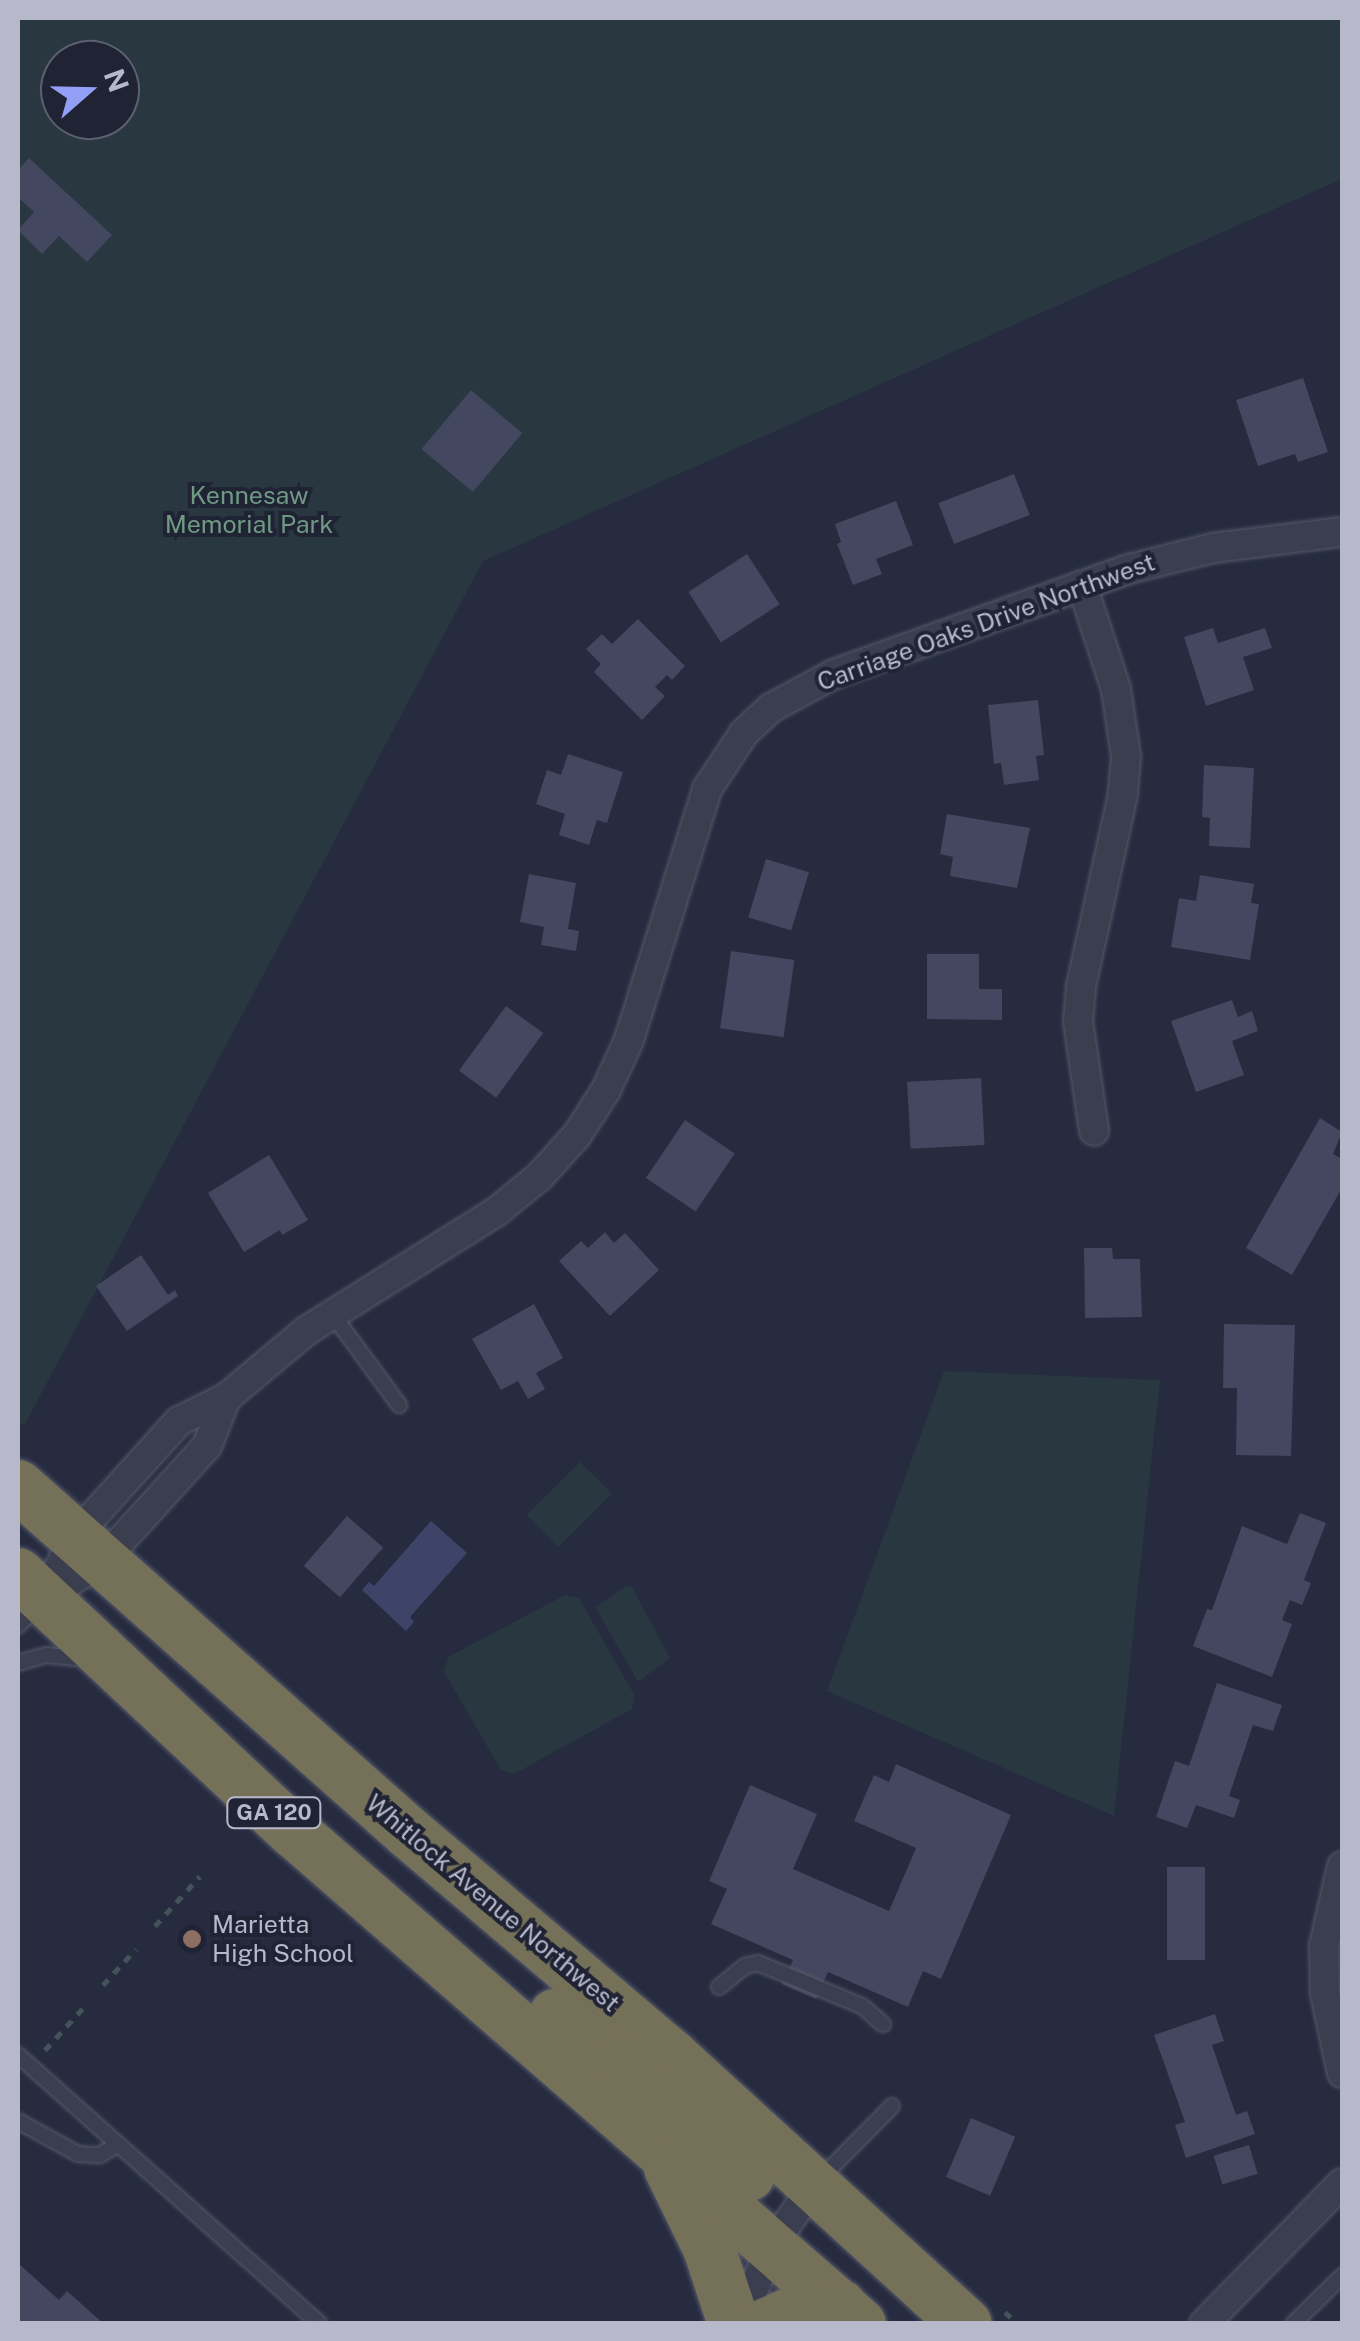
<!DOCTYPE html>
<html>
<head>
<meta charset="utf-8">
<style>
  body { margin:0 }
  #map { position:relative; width:1360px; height:2341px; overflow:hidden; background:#262b3f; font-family:"Public Sans",sans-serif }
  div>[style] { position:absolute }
  .green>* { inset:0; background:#283740; transform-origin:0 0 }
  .water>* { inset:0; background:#3d4467 }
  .building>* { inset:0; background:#43475f; transform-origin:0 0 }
  .path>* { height:5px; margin-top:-2.5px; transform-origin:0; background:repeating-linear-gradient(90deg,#43535a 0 8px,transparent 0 16px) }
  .roads { filter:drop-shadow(0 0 2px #55596a) drop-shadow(0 0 2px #55596a) }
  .lane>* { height:14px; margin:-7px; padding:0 7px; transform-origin:7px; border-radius:7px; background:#3a3e4f }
  .street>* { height:28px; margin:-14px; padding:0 14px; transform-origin:14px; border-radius:14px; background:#3a3e4f }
  .highway>* { height:52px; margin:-26px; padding:0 26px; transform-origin:26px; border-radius:26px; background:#757058 }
  .dots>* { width:28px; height:28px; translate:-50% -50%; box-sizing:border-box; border:5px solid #1f2334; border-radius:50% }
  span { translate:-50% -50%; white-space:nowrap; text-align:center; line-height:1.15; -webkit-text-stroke:8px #1f2334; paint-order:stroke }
  .shield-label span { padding:2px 8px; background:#1f2334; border:2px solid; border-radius:8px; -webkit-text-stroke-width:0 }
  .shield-label { font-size:22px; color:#b7b9ca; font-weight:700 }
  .park-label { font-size:25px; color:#6f9983 }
  .street-label { font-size:25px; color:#b7b9ca }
  .poi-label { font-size:25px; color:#b7b9ca }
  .left { translate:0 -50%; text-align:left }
  .frame { position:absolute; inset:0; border:20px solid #b7b9ca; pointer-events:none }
  .north { position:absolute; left:40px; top:40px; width:100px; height:100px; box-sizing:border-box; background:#1f2334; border:2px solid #5c5f70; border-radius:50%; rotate:70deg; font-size:28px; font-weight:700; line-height:40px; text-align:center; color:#b7b9ca }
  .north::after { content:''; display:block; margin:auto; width:35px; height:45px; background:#929ff4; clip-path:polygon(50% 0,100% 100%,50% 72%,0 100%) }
</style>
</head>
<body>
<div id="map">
  <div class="green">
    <div style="clip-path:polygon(evenodd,18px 18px,1342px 18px,1342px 179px,483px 561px,24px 1426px,18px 1420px,18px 18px,60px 60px,120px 60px,120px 120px,60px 120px,60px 60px)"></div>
    <div style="clip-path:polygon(944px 1371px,1160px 1380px,1114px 1816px,827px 1691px)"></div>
    <div style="left:580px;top:1462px;width:45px;height:75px;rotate:45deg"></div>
    <div style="clip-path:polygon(626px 1586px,632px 1587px,670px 1658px,638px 1682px,595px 1607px)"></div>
    <div style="clip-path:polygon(565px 1595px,579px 1598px,635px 1696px,632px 1709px,514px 1774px,501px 1770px,444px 1672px,448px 1657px)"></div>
  </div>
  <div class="water">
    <div style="clip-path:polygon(431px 1521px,467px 1553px,410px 1617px,414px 1622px,406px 1631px,362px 1590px,369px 1582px,374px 1586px)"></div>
  </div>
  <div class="building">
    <div style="clip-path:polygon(29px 158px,112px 235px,87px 262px,59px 236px,42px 254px,18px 230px,34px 212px,18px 197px,18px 170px)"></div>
    <div style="clip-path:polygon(1303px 378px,1328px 452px,1298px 462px,1295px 454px,1258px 466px,1236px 400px)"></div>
    <div style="left:471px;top:390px;width:67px;height:77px;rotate:40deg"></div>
    <div style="left:1014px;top:474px;width:44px;height:81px;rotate:69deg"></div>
    <div style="clip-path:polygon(896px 501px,913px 545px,876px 559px,882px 574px,853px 585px,837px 544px,841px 542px,835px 524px)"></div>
    <div style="left:747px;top:554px;width:60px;height:70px;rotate:57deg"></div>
    <div style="clip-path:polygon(638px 619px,685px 666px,672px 680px,667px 675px,655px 687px,665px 696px,642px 720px,594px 672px,601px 664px,586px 649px,602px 634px,612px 644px)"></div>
    <div style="clip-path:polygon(1213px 628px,1218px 643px,1265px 628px,1272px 648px,1243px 657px,1254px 690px,1206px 706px,1184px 637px)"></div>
    <div style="clip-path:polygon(1038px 700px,1044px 755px,1036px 756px,1039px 780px,1004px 785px,1001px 763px,994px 764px,988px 705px)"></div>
    <div style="clip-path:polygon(568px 754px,623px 772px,607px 823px,597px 820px,589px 845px,559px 835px,565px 814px,536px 804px,547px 770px,561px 775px)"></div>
    <div style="clip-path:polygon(1204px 765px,1254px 768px,1250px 848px,1209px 846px,1210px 818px,1202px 817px)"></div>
    <div style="clip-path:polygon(947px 814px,1030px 828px,1017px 888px,950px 876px,953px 857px,940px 854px)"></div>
    <div style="left:766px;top:859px;width:45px;height:61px;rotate:17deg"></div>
    <div style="clip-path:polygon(529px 874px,576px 883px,568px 929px,579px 931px,576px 951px,541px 945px,544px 927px,520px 922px)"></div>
    <div style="clip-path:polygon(1200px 875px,1254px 884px,1251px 903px,1259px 904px,1250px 960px,1171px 947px,1179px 898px,1196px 901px)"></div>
    <div style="left:731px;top:951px;width:64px;height:78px;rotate:8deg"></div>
    <div style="clip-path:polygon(927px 954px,979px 954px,979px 989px,1002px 989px,1002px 1020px,927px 1019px)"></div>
    <div style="clip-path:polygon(1232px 1000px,1238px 1017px,1252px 1011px,1258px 1031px,1232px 1041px,1244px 1075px,1196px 1092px,1171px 1021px)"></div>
    <div style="left:506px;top:1006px;width:46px;height:80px;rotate:36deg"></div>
    <div style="left:981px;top:1078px;width:67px;height:74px;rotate:87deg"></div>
    <div style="clip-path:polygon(1320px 1118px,1342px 1132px,1333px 1154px,1342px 1159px,1342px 1188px,1292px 1275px,1246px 1248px)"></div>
    <div style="left:685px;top:1120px;width:60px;height:70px;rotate:34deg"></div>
    <div style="clip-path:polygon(269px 1155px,308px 1220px,282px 1235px,280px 1230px,244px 1252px,208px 1193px)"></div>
    <div style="clip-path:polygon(605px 1232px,614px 1243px,625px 1233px,659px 1270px,610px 1316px,559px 1261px,581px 1241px,588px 1248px)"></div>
    <div style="clip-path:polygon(1084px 1248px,1112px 1248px,1113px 1259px,1140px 1259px,1142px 1317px,1085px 1318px)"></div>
    <div style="clip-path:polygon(141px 1255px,168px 1295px,175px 1290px,178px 1296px,127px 1331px,96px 1286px)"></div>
    <div style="clip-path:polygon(534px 1304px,563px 1358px,536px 1373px,545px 1389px,528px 1399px,518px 1381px,501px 1390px,472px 1339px)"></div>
    <div style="clip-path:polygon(1224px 1324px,1295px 1325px,1291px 1456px,1236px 1455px,1237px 1388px,1223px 1388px)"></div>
    <div style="clip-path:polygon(1300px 1513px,1326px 1523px,1304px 1580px,1311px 1583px,1302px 1605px,1290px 1600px,1282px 1620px,1292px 1624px,1272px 1677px,1193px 1646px,1207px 1609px,1212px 1610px,1242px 1526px,1287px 1544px)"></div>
    <div style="left:347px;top:1516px;width:48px;height:66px;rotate:41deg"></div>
    <div style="clip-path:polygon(1217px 1683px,1282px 1705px,1273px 1731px,1253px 1725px,1229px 1796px,1240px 1800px,1234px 1818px,1196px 1805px,1187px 1828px,1156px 1817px,1175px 1761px,1189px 1766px)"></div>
    <div style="clip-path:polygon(896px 1764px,1011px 1815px,941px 1979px,923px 1971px,908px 2007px,828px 1972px,816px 1999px,782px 1984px,793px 1960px,711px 1924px,727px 1889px,709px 1881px,750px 1785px,817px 1814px,793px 1869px,889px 1911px,916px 1848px,854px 1821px,874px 1775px,889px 1782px)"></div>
    <div style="left:1167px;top:1867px;width:38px;height:93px"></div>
    <div style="clip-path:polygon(1215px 2014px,1224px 2041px,1212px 2045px,1236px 2115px,1247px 2111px,1255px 2134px,1186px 2158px,1175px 2125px,1185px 2122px,1154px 2035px)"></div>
    <div style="left:971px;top:2118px;width:48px;height:64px;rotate:23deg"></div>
    <div style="left:1249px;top:2145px;width:30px;height:37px;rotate:73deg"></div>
    <div style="clip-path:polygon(18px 2263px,59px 2300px,67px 2291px,104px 2324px,18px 2324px)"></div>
  </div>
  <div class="path">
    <div style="left:155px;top:1926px;width:67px;rotate:-48deg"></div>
    <div style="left:103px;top:1985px;width:49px;rotate:-47.5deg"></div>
    <div style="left:45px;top:2050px;width:58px;rotate:-47.8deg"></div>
    <div style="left:1005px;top:2312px;width:18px;rotate:43deg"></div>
  </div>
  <div class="roads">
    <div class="lane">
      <div style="left:333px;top:1315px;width:112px;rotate:53.7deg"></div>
      <div style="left:18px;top:1626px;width:29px;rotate:-46deg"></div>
      <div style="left:18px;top:1663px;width:29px;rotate:-16deg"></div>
      <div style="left:46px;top:1655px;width:39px;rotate:6deg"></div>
      <div style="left:719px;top:1987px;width:33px;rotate:-39deg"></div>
      <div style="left:745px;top:1966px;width:13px;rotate:-13deg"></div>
      <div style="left:758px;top:1963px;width:113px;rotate:22.5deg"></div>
      <div style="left:862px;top:2006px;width:28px;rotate:41deg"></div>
      <div style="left:18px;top:2055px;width:404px;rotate:41.7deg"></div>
      <div style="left:18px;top:2121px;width:68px;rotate:28.8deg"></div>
      <div style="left:78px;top:2154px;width:22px;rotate:3deg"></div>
      <div style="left:100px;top:2155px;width:21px;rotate:-31deg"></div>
      <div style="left:819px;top:2180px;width:104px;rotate:-45.4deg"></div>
      <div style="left:1293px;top:2324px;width:69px;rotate:-44.4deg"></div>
    </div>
    <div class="street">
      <div style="left:1082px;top:585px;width:109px;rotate:71.9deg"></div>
      <div style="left:1116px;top:689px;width:69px;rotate:81.6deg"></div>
      <div style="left:1126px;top:757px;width:37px;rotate:95deg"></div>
      <div style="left:1123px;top:794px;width:198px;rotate:102.3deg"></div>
      <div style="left:1081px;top:987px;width:34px;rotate:95deg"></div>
      <div style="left:1078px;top:1021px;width:111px;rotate:81.7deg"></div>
      <div style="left:46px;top:1597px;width:67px;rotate:-32.7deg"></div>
      <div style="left:102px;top:1561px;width:53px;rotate:-47.3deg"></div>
      <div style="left:138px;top:1522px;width:103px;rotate:-47.8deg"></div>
      <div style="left:207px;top:1446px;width:52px;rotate:-68.4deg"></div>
      <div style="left:44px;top:1598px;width:69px;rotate:-63.4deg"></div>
      <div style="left:75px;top:1536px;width:155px;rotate:-47.9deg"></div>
      <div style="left:179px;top:1421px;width:52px;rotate:-26.1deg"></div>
      <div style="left:226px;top:1398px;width:104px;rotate:-39.9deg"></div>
      <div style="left:306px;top:1331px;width:224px;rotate:-32.1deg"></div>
      <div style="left:496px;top:1212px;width:57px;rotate:-39.3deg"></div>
      <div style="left:540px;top:1176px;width:55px;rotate:-47.9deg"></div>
      <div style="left:577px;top:1135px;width:54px;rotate:-57.2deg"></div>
      <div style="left:606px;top:1090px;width:55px;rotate:-65.3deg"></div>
      <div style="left:629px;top:1040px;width:263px;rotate:-72.7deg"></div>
      <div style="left:707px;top:789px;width:67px;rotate:-56.5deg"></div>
      <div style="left:744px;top:733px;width:37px;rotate:-43deg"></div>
      <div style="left:771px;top:708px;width:72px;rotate:-28.4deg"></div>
      <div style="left:834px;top:674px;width:313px;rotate:-19.6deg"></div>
      <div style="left:1129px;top:569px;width:87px;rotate:-14deg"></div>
      <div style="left:1213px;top:548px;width:130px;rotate:-7.1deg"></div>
      <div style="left:1342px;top:1866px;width:82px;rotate:102.7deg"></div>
      <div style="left:1324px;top:1946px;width:47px;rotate:88.8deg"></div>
      <div style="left:1325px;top:1993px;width:82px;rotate:78deg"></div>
      <div style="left:740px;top:2322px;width:83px;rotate:-67.4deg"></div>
      <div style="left:772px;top:2245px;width:71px;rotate:-54.7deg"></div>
      <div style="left:1204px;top:2324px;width:197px;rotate:-45.6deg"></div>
    </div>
    <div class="highway">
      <div style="left:18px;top:1486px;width:523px;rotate:41.59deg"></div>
      <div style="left:409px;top:1833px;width:343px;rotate:40.3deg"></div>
      <div style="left:671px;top:2055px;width:399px;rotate:42.4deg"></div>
      <div style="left:18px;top:1574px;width:378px;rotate:43.1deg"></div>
      <div style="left:294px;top:1832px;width:750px;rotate:41deg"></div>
      <div style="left:555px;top:2015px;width:77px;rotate:36deg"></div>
      <div style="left:617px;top:2060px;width:175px;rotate:41.1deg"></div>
      <div style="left:670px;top:2168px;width:89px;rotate:64deg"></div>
      <div style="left:709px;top:2248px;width:80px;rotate:71.8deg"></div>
      <div style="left:766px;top:2324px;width:40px;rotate:-23.4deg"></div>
      <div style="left:803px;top:2308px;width:38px;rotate:-3deg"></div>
    </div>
  </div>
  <div class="dots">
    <div style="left:192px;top:1939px;background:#8d6e63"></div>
  </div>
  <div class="shield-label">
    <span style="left:274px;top:1813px">GA 120</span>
  </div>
  <div class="park-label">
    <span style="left:249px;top:510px">Kennesaw<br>Memorial Park</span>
  </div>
  <div class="street-label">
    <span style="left:986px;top:622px;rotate:-20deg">Carriage Oaks Drive Northwest</span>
    <span style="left:493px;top:1903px;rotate:40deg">Whitlock Avenue Northwest</span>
  </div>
  <div class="poi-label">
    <span class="left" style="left:212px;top:1939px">Marietta<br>High School</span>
  </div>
  <div class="frame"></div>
  <div class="north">N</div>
</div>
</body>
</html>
